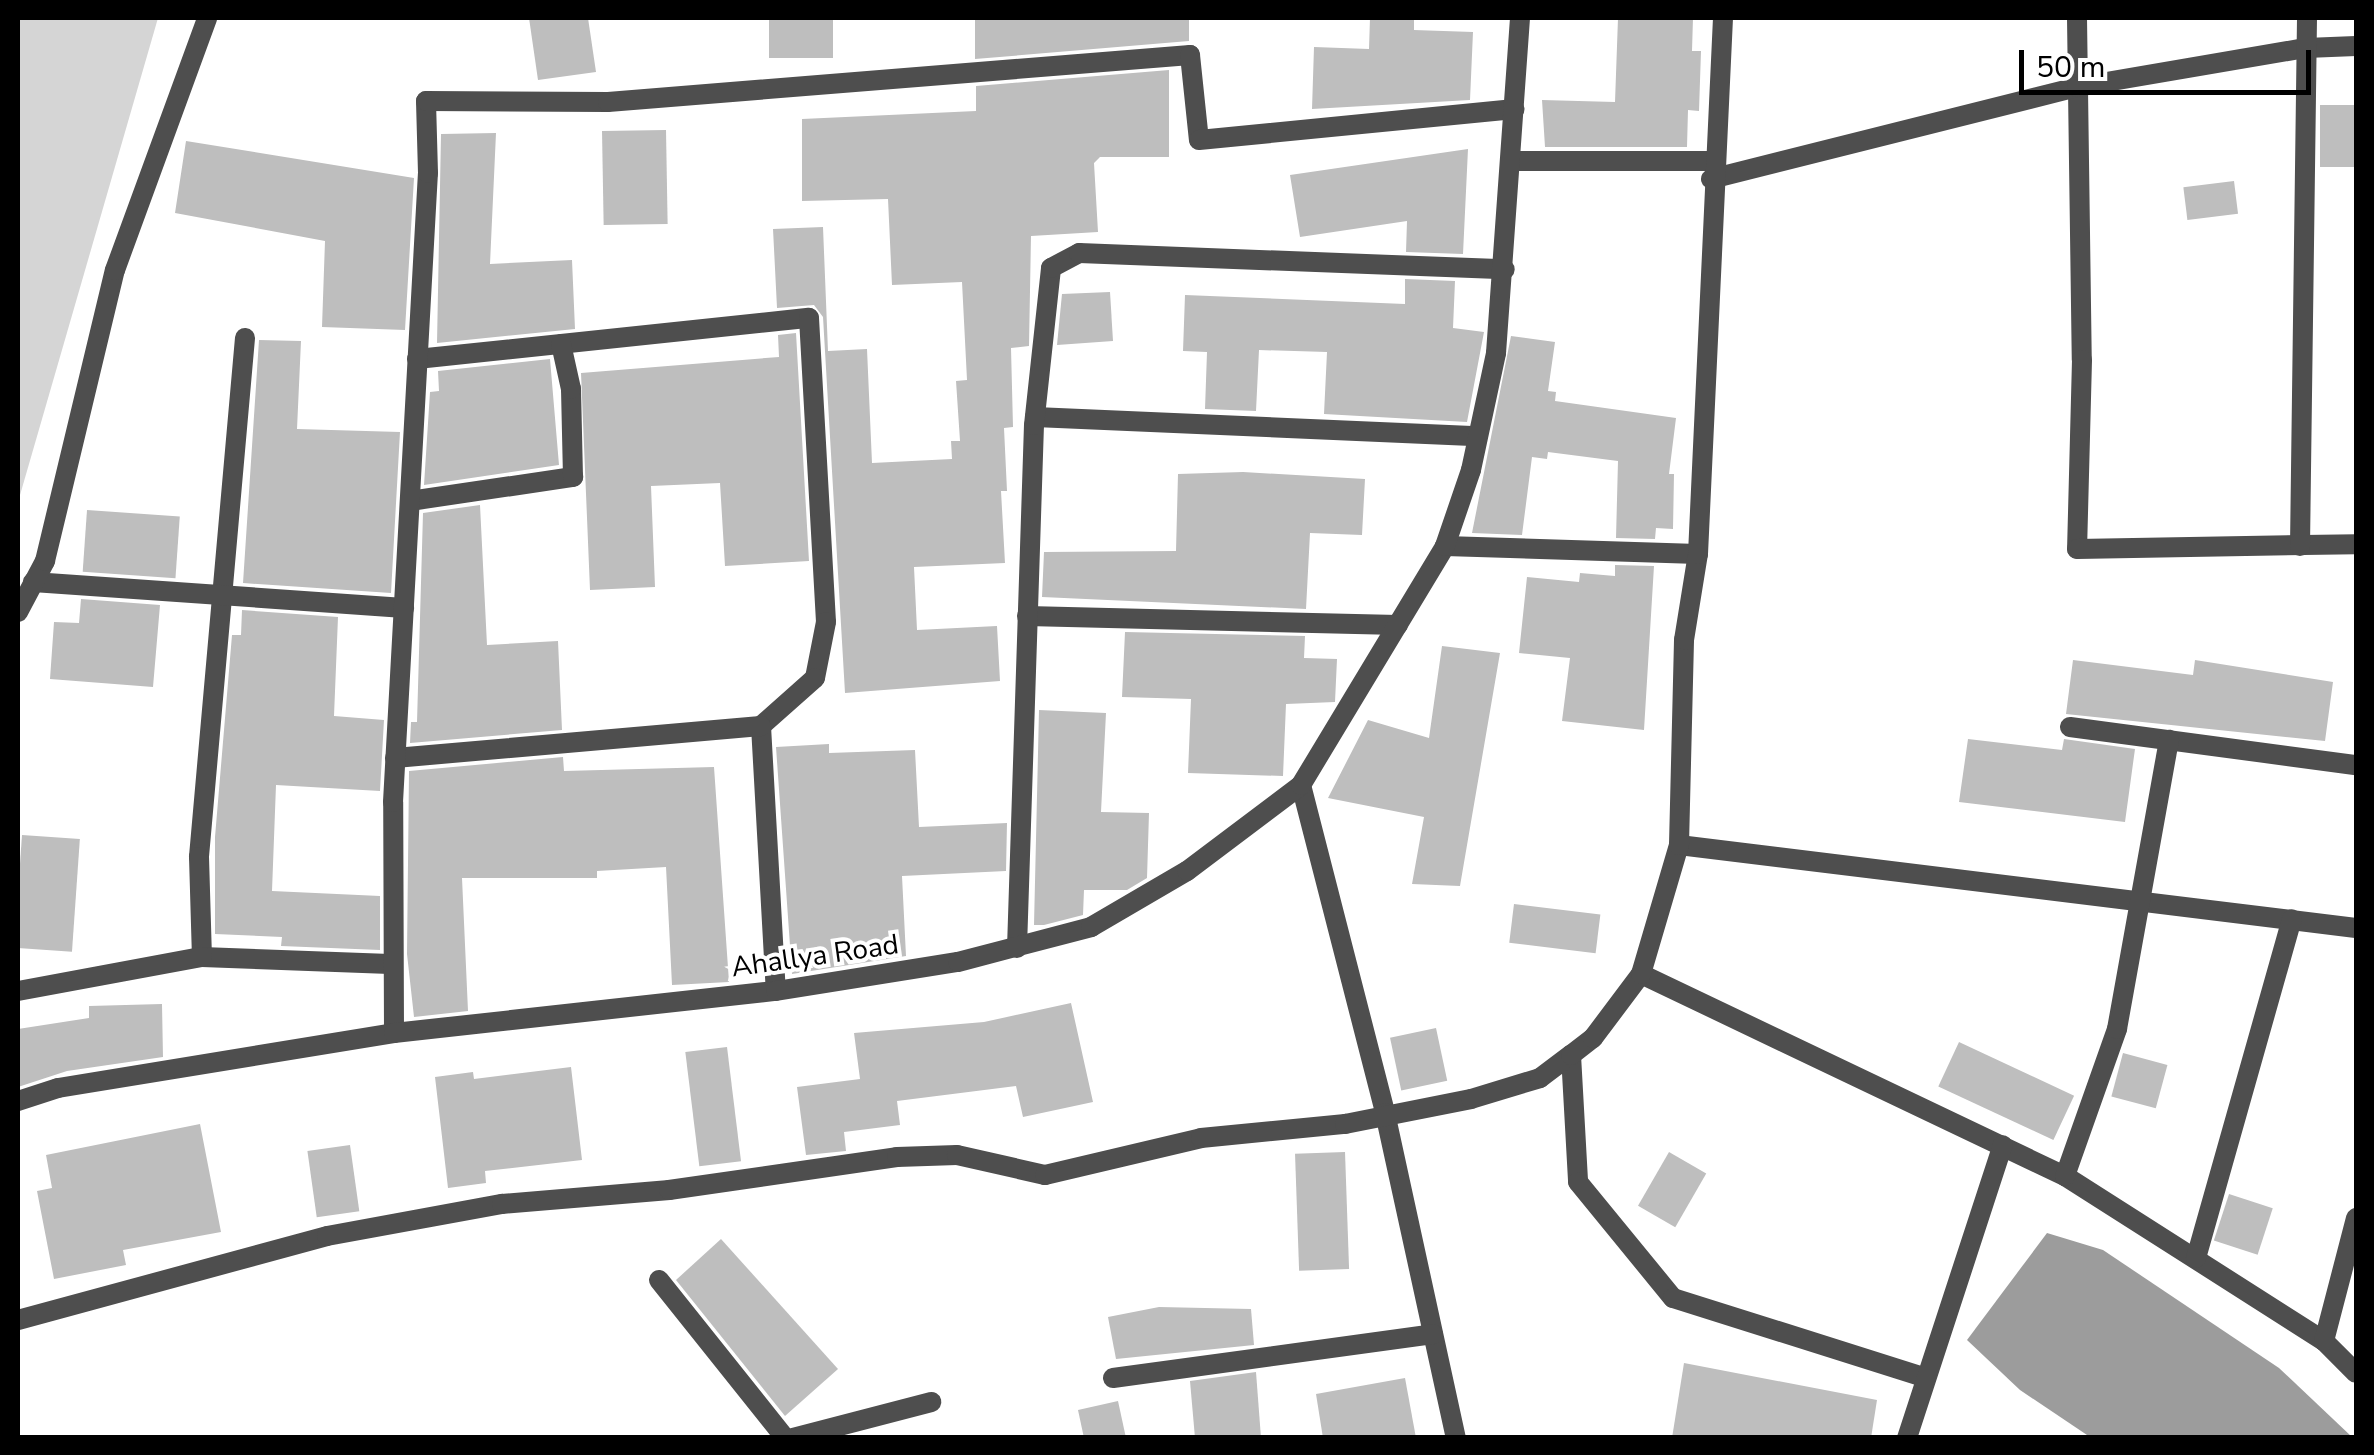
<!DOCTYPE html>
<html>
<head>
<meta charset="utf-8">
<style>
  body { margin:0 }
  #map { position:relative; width:2374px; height:1455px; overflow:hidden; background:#fff; font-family:"Nunito Sans",sans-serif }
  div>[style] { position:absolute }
  .green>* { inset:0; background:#d5d5d5 }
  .water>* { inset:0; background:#9c9c9c }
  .building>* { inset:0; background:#bebebe; transform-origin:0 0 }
  .lane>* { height:20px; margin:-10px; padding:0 10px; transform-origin:10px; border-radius:10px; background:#4e4e4e }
  .street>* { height:20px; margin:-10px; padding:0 10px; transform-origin:10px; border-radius:10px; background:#4e4e4e }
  span { translate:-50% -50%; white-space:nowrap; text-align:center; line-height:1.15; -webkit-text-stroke:8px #fff; paint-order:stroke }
  .street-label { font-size:28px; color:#000 }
  .frame { position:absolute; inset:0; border:20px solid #000; pointer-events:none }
  .scale { position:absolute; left:2019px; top:50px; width:292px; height:45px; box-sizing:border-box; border:5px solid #000; border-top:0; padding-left:12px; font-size:30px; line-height:35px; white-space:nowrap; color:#000; -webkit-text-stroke:8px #fff; paint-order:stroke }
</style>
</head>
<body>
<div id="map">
  <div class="green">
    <div style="clip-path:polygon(18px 18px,158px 18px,18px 502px)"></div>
  </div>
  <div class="water">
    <div style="clip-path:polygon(2047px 1233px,2103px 1250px,2279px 1368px,2352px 1437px,2090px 1437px,2020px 1390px,1967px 1340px)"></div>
  </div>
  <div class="building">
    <div style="clip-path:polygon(529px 18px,588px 18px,596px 72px,538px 80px)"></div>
    <div style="left:769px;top:18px;width:64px;height:40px"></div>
    <div style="clip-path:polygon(975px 18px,1189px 18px,1189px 41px,975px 59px)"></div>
    <div style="clip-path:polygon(1370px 18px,1414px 18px,1414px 30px,1473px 32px,1470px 100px,1312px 109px,1314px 47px,1369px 49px)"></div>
    <div style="clip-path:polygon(1618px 18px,1693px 18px,1692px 51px,1701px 51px,1699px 111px,1688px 110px,1687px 147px,1545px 147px,1542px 100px,1615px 102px)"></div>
    <div style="clip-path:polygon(1169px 70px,1169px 157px,1100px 157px,1094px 163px,1098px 232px,1031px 236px,1029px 346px,1011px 348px,1013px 427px,1004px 428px,1007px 491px,1001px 491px,1005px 563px,914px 567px,917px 630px,997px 626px,1000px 681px,845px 693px,823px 317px,814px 305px,777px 308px,773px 229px,823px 227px,828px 351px,867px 349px,872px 463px,952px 459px,951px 441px,960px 441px,956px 381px,967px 380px,962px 282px,892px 285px,888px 199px,802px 201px,802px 119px,976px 111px,976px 86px)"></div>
    <div style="left:2356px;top:105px;width:62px;height:36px;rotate:90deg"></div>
    <div style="left:666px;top:130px;width:94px;height:64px;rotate:89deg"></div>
    <div style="clip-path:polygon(496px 133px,490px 264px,572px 260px,575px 329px,437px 343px,441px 134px)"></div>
    <div style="clip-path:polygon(186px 141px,414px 178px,405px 330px,322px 327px,325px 241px,175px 213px)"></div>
    <div style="clip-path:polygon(1468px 149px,1463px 254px,1406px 252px,1407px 221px,1300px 237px,1290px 175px)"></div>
    <div style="left:2234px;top:181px;width:33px;height:51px;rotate:83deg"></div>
    <div style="clip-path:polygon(1405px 279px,1455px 281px,1453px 328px,1484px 332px,1467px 422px,1324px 414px,1327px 352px,1259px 350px,1256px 411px,1205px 409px,1207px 352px,1183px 351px,1185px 295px,1405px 304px)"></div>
    <div style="clip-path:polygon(1110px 292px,1113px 341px,1057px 345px,1062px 294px)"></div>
    <div style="clip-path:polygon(796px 333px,809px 561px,725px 566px,720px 483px,651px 486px,655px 587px,590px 590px,581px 373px,779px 357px,778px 335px)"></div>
    <div style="clip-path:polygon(1511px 336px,1555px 342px,1548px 391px,1556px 392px,1555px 401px,1676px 418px,1669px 474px,1674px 474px,1673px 529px,1656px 528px,1655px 539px,1616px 538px,1618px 461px,1548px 452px,1547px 459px,1532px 457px,1522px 535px,1472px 533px)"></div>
    <div style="clip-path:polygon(259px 340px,301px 341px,297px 429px,400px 432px,391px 593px,243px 583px)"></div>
    <div style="clip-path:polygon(550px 359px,559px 465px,424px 485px,430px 392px,439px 391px,438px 371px)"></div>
    <div style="clip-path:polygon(1243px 472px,1365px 479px,1362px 535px,1310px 533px,1306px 609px,1042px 597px,1044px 552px,1176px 551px,1178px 474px)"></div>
    <div style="clip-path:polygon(480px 505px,487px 645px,558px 641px,562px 730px,410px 743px,411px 722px,417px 722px,423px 513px)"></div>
    <div style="left:87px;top:510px;width:93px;height:62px;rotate:4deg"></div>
    <div style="clip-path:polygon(1615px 565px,1654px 566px,1644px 730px,1562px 721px,1570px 658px,1519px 653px,1527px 577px,1579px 582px,1580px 573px,1615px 576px)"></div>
    <div style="clip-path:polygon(81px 599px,160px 605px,153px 687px,50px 679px,54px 622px,79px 623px)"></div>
    <div style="clip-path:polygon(242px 610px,338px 617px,334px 716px,384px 720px,380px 791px,276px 785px,272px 891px,380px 896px,380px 950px,281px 946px,282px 937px,215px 934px,215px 837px,232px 635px,241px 635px)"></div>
    <div style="clip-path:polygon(1125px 632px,1305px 636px,1304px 658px,1337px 659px,1335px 702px,1286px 704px,1283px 776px,1188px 773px,1191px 699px,1122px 697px)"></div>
    <div style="clip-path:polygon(1442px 646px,1500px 653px,1460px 886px,1412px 884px,1424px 817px,1328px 798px,1368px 720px,1429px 738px)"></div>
    <div style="clip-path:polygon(2073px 660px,2193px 675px,2195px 660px,2333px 682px,2325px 741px,2066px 714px)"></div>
    <div style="clip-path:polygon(1039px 710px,1106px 713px,1101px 812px,1149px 813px,1147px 878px,1127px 890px,1084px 890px,1083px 915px,1044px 925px,1034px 925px)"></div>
    <div style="clip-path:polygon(1968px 739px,2062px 750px,2064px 739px,2135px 749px,2125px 822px,1959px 802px)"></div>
    <div style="clip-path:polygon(829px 744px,829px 753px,915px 750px,919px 827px,1007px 823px,1006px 871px,902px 876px,906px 956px,792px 974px,776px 747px)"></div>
    <div style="clip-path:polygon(563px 757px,564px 771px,714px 767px,729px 982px,672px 985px,666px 867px,597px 871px,597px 878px,462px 878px,468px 1011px,414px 1017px,407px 954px,409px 771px)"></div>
    <div style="left:22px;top:835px;width:58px;height:113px;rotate:4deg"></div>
    <div style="left:1514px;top:904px;width:87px;height:39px;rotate:7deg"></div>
    <div style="clip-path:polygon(1071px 1003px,1093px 1102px,1023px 1117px,1016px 1086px,897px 1101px,900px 1125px,844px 1132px,846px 1151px,806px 1155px,797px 1087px,860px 1079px,854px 1033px,984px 1022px)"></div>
    <div style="clip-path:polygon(162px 1004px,163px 1057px,67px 1071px,18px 1087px,18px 1029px,89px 1018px,89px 1006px)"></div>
    <div style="left:1436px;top:1028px;width:54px;height:47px;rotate:78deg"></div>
    <div style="left:1959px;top:1042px;width:127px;height:49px;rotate:25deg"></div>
    <div style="left:727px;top:1047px;width:115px;height:42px;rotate:83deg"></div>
    <div style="left:2123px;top:1053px;width:46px;height:45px;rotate:15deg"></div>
    <div style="clip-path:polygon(571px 1067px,582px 1160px,485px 1171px,486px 1183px,448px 1188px,435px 1077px,473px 1072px,474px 1079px)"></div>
    <div style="clip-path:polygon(200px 1124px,221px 1232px,123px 1250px,126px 1265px,54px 1279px,37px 1191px,52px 1188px,46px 1155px)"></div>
    <div style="left:350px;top:1145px;width:67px;height:43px;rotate:82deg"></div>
    <div style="left:1345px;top:1152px;width:117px;height:50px;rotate:88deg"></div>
    <div style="left:1669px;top:1152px;width:43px;height:62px;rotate:30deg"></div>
    <div style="left:2229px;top:1194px;width:46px;height:49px;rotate:18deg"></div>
    <div style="clip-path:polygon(721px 1239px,838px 1369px,785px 1416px,676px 1280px)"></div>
    <div style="clip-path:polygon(1159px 1307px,1251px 1309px,1254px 1345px,1116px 1359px,1108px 1317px)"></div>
    <div style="clip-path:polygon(1684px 1363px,1877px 1400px,1871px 1438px,1672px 1438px)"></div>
    <div style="clip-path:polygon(1256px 1372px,1261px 1438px,1195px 1438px,1190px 1381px)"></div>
    <div style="clip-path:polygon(1405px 1378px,1416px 1438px,1323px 1438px,1316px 1394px)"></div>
    <div style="clip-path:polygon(1118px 1401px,1126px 1438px,1084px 1438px,1078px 1410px)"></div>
  </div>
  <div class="lane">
    <div style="left:659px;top:1280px;width:202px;rotate:51.4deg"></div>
    <div style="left:793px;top:1438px;width:143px;rotate:-14.6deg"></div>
  </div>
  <div class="street">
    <div style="left:2077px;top:18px;width:342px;rotate:89.2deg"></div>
    <div style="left:2082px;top:360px;width:189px;rotate:91.5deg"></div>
    <div style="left:2077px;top:549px;width:279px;rotate:-1deg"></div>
    <div style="left:1511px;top:161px;width:202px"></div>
    <div style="left:1711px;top:179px;width:377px;rotate:-14.1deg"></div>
    <div style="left:2077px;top:87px;width:232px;rotate:-9.7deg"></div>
    <div style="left:2306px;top:48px;width:50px;rotate:-2.3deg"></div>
    <div style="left:245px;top:338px;width:521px;rotate:95.07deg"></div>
    <div style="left:199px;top:857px;width:100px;rotate:88.3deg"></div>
    <div style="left:202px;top:957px;width:188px;rotate:2.1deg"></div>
    <div style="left:417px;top:359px;width:394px;rotate:-6deg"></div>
    <div style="left:809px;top:318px;width:304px;rotate:86.8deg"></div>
    <div style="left:826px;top:622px;width:57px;rotate:101.1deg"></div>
    <div style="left:815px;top:678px;width:72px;rotate:138.4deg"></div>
    <div style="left:761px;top:726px;width:265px;rotate:86.8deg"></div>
    <div style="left:1035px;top:417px;width:443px;rotate:2.5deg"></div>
    <div style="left:410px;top:501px;width:165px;rotate:-8.4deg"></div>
    <div style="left:573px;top:477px;width:88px;rotate:-91.3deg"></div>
    <div style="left:571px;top:389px;width:46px;rotate:-102.5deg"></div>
    <div style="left:1445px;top:546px;width:253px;rotate:1.8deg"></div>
    <div style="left:2300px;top:546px;width:528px;rotate:-89.24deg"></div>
    <div style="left:33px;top:582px;width:372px;rotate:4deg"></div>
    <div style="left:18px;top:612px;width:58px;rotate:-62.1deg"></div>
    <div style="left:45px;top:561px;width:299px;rotate:-76.5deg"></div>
    <div style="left:115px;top:270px;width:268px;rotate:-69.9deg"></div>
    <div style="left:1027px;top:616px;width:371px;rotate:1.4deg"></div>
    <div style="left:2070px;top:727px;width:289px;rotate:7.6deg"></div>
    <div style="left:395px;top:758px;width:367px;rotate:-5deg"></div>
    <div style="left:1301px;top:785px;width:339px;rotate:75.6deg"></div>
    <div style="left:1385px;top:1113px;width:333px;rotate:77.7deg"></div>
    <div style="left:1679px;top:845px;width:682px;rotate:6.99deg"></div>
    <div style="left:1017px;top:948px;width:523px;rotate:-88.14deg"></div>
    <div style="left:1034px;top:425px;width:158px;rotate:-83.8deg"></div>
    <div style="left:1051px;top:268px;width:32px;rotate:-28deg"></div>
    <div style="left:1079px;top:253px;width:426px;rotate:2.2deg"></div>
    <div style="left:1641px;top:974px;width:470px;rotate:25.5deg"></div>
    <div style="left:2065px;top:1176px;width:307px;rotate:32.5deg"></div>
    <div style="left:2324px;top:1341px;width:45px;rotate:45deg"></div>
    <div style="left:18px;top:991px;width:187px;rotate:-10.5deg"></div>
    <div style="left:394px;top:1033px;width:231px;rotate:-90.2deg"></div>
    <div style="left:393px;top:802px;width:630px;rotate:-86.82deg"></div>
    <div style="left:428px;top:173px;width:72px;rotate:-91.6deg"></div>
    <div style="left:426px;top:101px;width:182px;rotate:0.3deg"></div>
    <div style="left:608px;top:102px;width:584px;rotate:-4.62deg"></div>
    <div style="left:1190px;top:55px;width:85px;rotate:84deg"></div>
    <div style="left:1199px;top:140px;width:317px;rotate:-5.6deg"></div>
    <div style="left:1571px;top:1055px;width:127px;rotate:86.8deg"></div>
    <div style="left:1578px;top:1182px;width:150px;rotate:50.7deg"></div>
    <div style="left:1673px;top:1298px;width:265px;rotate:17.5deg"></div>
    <div style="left:18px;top:1101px;width:42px;rotate:-18deg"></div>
    <div style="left:58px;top:1088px;width:340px;rotate:-9.3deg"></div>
    <div style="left:394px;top:1033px;width:384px;rotate:-6.3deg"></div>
    <div style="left:776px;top:991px;width:184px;rotate:-9.1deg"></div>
    <div style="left:958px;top:962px;width:138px;rotate:-14.7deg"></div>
    <div style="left:1091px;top:927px;width:111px;rotate:-30.3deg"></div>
    <div style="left:1187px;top:871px;width:143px;rotate:-37deg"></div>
    <div style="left:1301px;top:785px;width:279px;rotate:-58.9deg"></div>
    <div style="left:1445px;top:546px;width:80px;rotate:-71.1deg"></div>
    <div style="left:1471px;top:470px;width:120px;rotate:-77.9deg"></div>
    <div style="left:1496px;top:353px;width:336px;rotate:-85.9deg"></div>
    <div style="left:2065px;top:1176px;width:156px;rotate:-70.5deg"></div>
    <div style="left:2117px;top:1029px;width:294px;rotate:-79.8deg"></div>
    <div style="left:2196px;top:1258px;width:352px;rotate:-74.2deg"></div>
    <div style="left:18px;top:1320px;width:320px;rotate:-15.2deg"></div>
    <div style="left:327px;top:1236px;width:178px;rotate:-10.4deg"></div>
    <div style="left:502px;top:1204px;width:168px;rotate:-4.8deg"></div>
    <div style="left:669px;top:1190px;width:230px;rotate:-8.2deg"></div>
    <div style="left:897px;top:1157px;width:60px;rotate:-1.9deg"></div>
    <div style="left:957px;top:1155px;width:90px;rotate:12.8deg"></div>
    <div style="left:1045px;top:1175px;width:160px;rotate:-13.3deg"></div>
    <div style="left:1201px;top:1138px;width:145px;rotate:-5.6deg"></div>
    <div style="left:1345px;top:1124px;width:128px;rotate:-11.2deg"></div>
    <div style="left:1471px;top:1099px;width:72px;rotate:-16.9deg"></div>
    <div style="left:1540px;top:1078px;width:39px;rotate:-37deg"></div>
    <div style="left:1571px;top:1055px;width:28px;rotate:-38deg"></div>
    <div style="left:1593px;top:1038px;width:80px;rotate:-53.1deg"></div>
    <div style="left:1641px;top:974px;width:134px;rotate:-73.6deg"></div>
    <div style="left:1679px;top:845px;width:205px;rotate:-88.6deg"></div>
    <div style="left:1684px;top:640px;width:87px;rotate:-80.8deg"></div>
    <div style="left:1698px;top:554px;width:537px;rotate:-87.33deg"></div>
    <div style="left:2324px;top:1341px;width:127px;rotate:-75.4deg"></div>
    <div style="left:1113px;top:1378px;width:323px;rotate:-7.8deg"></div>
    <div style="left:1907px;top:1438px;width:308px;rotate:-71.9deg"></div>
  </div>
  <div class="street-label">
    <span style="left:815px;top:956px;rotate:-8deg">Ahallya Road</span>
  </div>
  <div class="frame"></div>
  <div class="scale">50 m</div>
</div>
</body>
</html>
